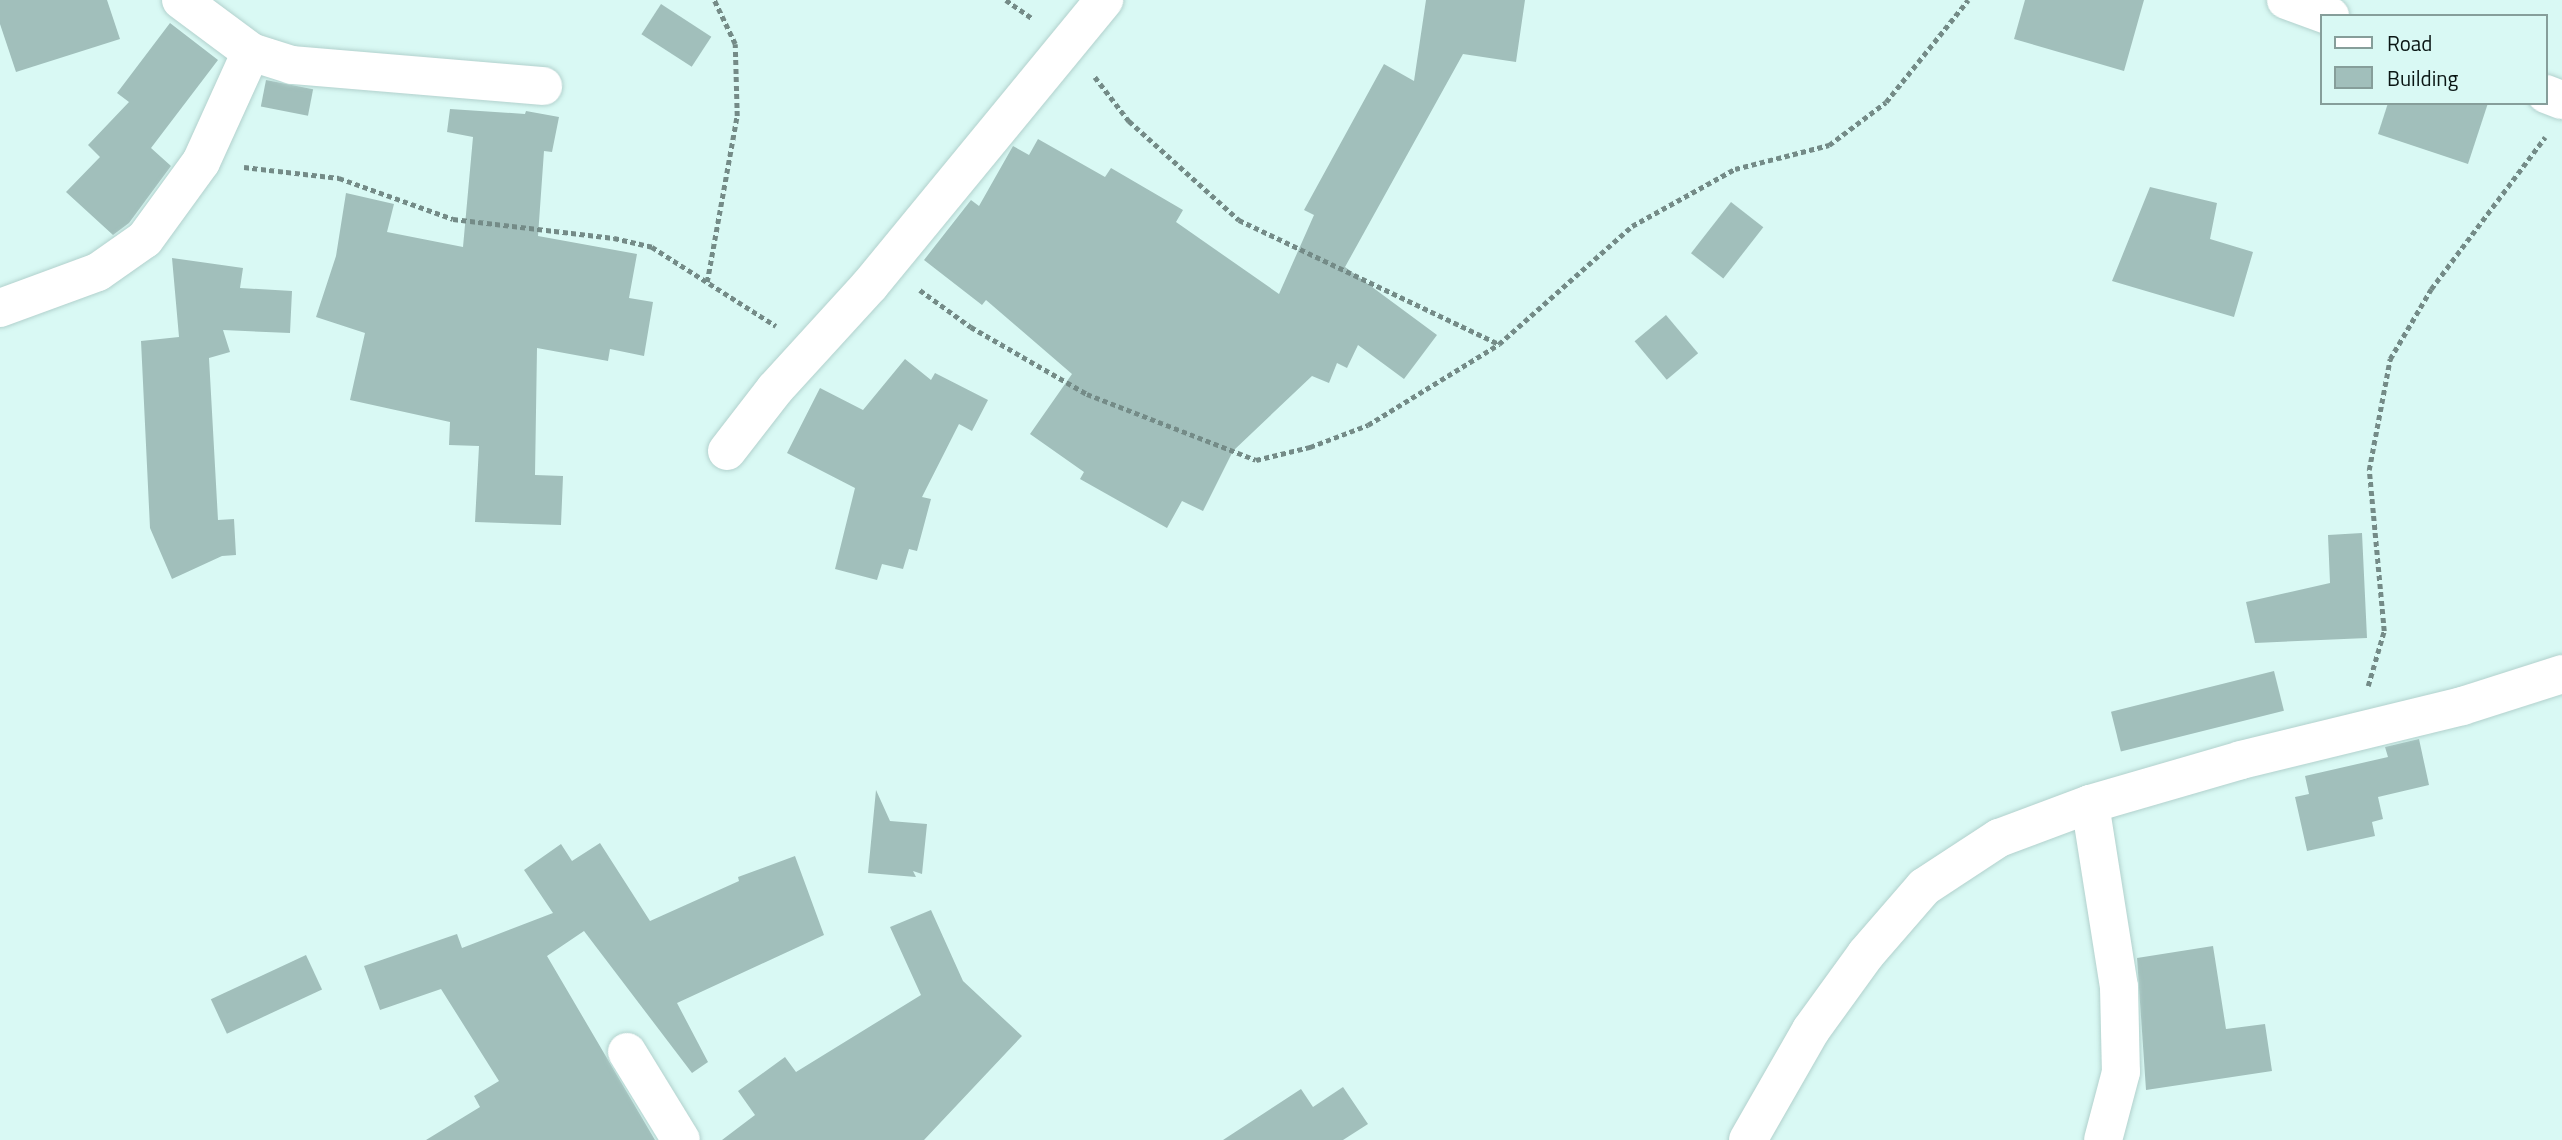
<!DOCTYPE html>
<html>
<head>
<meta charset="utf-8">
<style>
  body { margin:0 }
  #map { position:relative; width:2562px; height:1140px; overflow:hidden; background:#d9f9f4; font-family:"Titillium Web",sans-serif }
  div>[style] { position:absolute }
  .building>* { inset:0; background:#a1bfbb; transform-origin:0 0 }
  .path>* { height:4.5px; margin-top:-2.25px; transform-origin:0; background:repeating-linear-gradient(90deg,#748b87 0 5px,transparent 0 8.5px) }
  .roads { filter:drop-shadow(0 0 2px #b2d1cd) drop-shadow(0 0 2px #b2d1cd) }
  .minor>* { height:38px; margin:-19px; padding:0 19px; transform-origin:19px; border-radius:19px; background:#fff }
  span { translate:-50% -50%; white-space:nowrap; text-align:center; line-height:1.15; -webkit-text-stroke:5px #d9f9f4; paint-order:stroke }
  .legend { position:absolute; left:2320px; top:14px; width:228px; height:91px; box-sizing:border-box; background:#d9f9f4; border:2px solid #869e9a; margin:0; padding:9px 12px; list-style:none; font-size:21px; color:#0a1614 }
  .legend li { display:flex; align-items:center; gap:14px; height:35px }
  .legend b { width:35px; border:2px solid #869e9a }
</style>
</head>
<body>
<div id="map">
  <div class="building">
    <div style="clip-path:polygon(0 0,107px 0,120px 39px,16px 72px,0 24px)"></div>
    <div style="clip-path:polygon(1426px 0,1525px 0,1516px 62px,1463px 54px,1345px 267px,1437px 335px,1404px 379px,1358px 345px,1347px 368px,1337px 363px,1329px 383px,1312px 376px,1233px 451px,1203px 511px,1182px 501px,1167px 528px,1080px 479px,1084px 472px,1030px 434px,1072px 374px,986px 300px,982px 305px,924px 260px,971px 200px,979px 206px,1013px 146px,1029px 155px,1038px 139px,1105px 177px,1111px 168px,1183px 210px,1176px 222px,1279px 294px,1314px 215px,1304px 210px,1384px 64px,1414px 81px)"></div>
    <div style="clip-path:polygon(2025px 0,2144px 0,2124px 71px,2014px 39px)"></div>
    <div style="left:661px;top:4px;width:60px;height:36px;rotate:33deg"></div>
    <div style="clip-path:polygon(170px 23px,218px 60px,151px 148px,171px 166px,129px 223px,113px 235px,66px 192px,100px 157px,88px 145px,129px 102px,117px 93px)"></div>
    <div style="left:266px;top:80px;width:48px;height:27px;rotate:11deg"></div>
    <div style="clip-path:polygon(2388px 103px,2488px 103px,2468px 164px,2378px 134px)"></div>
    <div style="clip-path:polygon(450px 109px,525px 114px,526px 111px,559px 117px,552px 152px,544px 151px,538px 236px,637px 254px,629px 298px,653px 302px,644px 356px,610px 349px,608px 361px,537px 348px,535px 475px,563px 476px,561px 525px,475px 522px,479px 446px,449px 445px,450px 422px,350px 400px,365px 333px,316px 317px,336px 256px,346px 193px,394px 204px,387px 232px,463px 247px,473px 137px,447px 132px)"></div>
    <div style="clip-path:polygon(2150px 187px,2217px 203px,2210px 239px,2253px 252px,2234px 317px,2112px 281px)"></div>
    <div style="left:1731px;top:202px;width:41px;height:65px;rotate:38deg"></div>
    <div style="clip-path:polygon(172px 258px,243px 268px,240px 288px,292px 291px,290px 333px,223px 330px,230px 352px,209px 358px,218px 520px,234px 519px,236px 555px,222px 556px,172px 579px,150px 528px,141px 341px,179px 337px)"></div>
    <div style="left:1666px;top:315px;width:50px;height:41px;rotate:50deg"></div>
    <div style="clip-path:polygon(905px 359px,931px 380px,935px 373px,988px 400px,972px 431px,959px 424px,922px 497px,931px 499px,917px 551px,909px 549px,903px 569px,882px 564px,877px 580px,835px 569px,855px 488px,787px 453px,820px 388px,863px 410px)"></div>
    <div style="clip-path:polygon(2362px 533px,2367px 638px,2255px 643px,2246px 602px,2330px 583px,2328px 535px)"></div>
    <div style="left:2274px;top:671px;width:41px;height:168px;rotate:76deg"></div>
    <div style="clip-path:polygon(2419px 739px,2429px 785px,2378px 797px,2383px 819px,2372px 822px,2375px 836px,2307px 851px,2295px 797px,2309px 794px,2305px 776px,2388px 757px,2385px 747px)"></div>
    <div style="clip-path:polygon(876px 790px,890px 821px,927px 824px,922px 874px,913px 871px,916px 877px,868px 873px)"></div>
    <div style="clip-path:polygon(600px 843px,650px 921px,739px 881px,738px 877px,795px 856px,824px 935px,677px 1003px,708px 1062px,692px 1073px,584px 931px,547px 956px,655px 1140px,426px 1140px,480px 1107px,474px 1096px,499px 1081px,441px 989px,380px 1010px,364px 966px,457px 934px,462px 948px,553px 913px,524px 870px,561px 844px,572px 861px)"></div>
    <div style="clip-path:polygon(931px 910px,963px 981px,1022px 1036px,924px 1140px,722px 1140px,755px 1115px,738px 1091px,785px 1057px,796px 1072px,921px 995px,890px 927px)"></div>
    <div style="clip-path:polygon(2213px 946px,2226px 1029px,2265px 1024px,2272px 1071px,2146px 1090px,2137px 958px)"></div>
    <div style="left:306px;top:955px;width:38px;height:105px;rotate:65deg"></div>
    <div style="clip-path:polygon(1343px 1087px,1368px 1124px,1343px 1140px,1223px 1140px,1301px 1089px,1313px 1107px)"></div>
  </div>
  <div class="path">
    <div style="left:1006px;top:0;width:33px;rotate:35deg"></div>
    <div style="left:1095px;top:77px;width:56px;rotate:52.3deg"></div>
    <div style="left:1129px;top:121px;width:148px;rotate:42deg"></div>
    <div style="left:1239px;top:220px;width:288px;rotate:25.5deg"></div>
    <div style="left:244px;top:167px;width:96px;rotate:6.6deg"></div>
    <div style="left:339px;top:178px;width:121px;rotate:19.8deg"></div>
    <div style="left:453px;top:219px;width:162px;rotate:6.7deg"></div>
    <div style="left:614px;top:238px;width:39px;rotate:13deg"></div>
    <div style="left:652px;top:247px;width:147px;rotate:32.5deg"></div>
    <div style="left:707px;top:282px;width:169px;rotate:-79.8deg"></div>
    <div style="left:737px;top:116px;width:72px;rotate:-91.6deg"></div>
    <div style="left:735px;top:44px;width:49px;rotate:-115.5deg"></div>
    <div style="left:920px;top:290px;width:63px;rotate:36deg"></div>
    <div style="left:971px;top:327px;width:134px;rotate:30deg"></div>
    <div style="left:1087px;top:394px;width:181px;rotate:21.3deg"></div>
    <div style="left:1256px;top:460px;width:56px;rotate:-13.5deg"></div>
    <div style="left:1310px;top:447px;width:62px;rotate:-20.8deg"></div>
    <div style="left:1368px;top:425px;width:154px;rotate:-31.7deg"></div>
    <div style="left:1499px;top:344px;width:178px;rotate:-41.6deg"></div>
    <div style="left:1632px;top:226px;width:118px;rotate:-29deg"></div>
    <div style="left:1735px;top:169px;width:97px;rotate:-14.3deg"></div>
    <div style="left:1829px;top:145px;width:71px;rotate:-37deg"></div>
    <div style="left:1886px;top:102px;width:131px;rotate:-51.2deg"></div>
    <div style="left:2368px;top:686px;width:57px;rotate:-73.8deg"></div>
    <div style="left:2384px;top:631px;width:162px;rotate:-95.3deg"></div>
    <div style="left:2369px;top:470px;width:113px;rotate:-79.3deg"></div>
    <div style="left:2390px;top:359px;width:81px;rotate:-59.6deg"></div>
    <div style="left:2431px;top:289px;width:190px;rotate:-53.1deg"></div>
  </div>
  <div class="roads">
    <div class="minor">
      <div style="left:181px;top:0;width:87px;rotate:36.6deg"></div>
      <div style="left:251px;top:52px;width:43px;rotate:17.6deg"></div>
      <div style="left:292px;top:65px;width:252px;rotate:4.8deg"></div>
      <div style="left:2286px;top:0;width:47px;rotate:20deg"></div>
      <div style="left:2546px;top:94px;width:17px;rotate:21deg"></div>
      <div style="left:0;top:308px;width:104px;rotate:-20.2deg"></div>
      <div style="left:98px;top:272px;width:57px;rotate:-35.1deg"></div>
      <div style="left:145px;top:239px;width:95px;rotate:-54deg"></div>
      <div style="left:201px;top:162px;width:121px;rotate:-65.6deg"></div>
      <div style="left:727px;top:451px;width:78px;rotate:-52.3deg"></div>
      <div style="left:775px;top:389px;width:141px;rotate:-47.6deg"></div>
      <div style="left:870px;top:285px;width:369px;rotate:-50.6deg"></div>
      <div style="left:2090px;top:804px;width:185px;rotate:81deg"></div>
      <div style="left:2119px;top:987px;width:85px;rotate:88.7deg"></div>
      <div style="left:2121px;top:1072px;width:70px;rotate:104.8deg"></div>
      <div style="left:627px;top:1052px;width:103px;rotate:58.5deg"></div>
      <div style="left:1748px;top:1140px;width:127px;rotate:-60.2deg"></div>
      <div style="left:1811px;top:1030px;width:94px;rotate:-54.1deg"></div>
      <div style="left:1866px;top:954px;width:89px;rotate:-49.1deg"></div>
      <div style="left:1924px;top:887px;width:90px;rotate:-33.2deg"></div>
      <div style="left:1999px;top:838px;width:97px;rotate:-20.5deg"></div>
      <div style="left:2090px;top:804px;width:157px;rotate:-16.2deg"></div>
      <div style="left:2241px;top:760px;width:228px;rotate:-13.7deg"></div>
      <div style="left:2462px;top:706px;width:105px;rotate:-17.7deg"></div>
    </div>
  </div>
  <ul class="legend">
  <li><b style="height:9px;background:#fff"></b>Road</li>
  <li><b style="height:19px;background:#a1bfbb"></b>Building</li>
  </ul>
</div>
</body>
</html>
